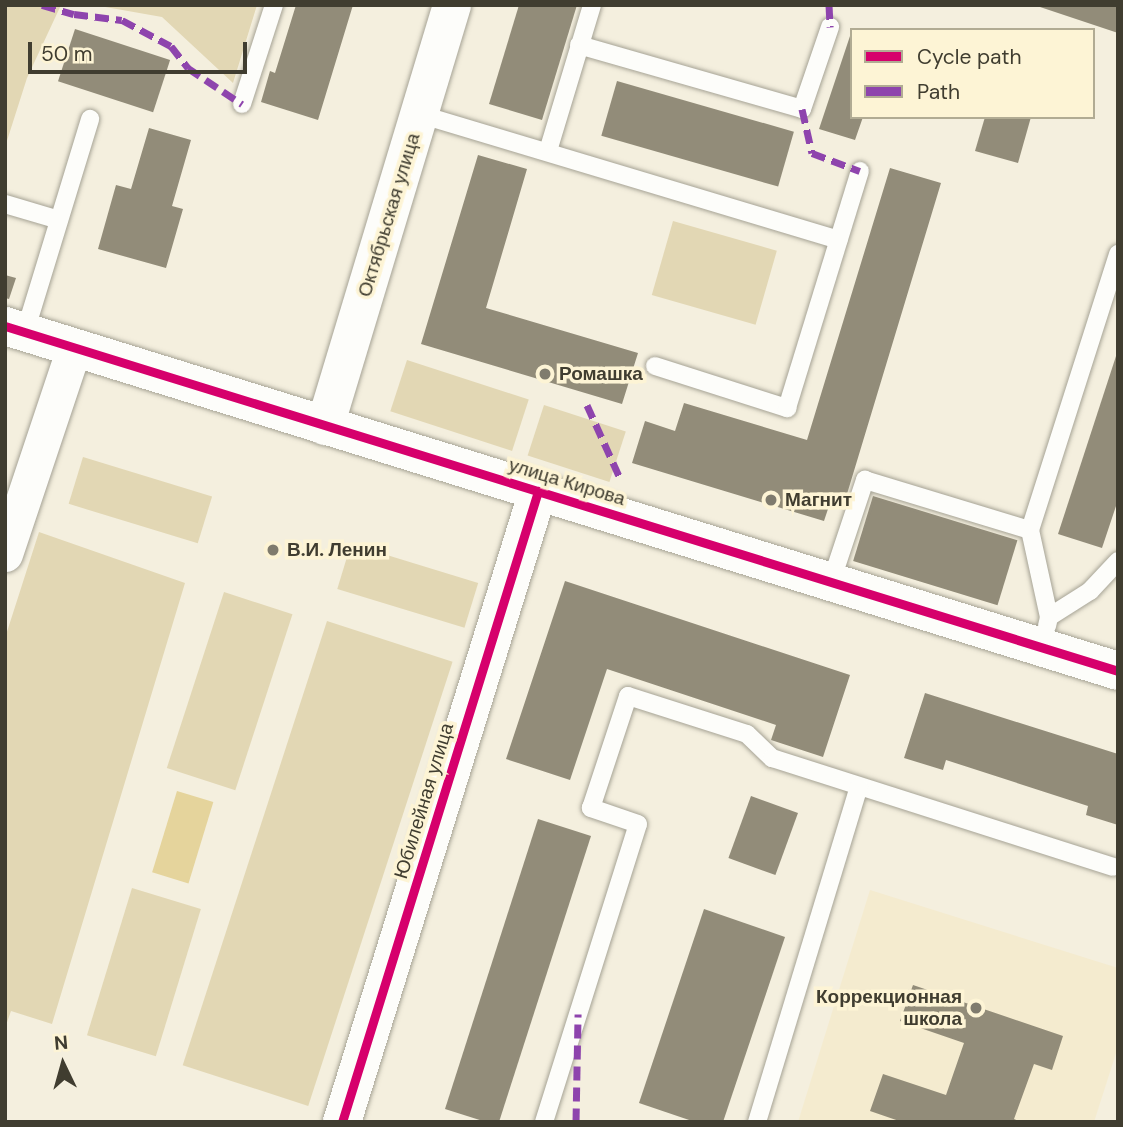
<!DOCTYPE html>
<html>
<head>
<meta charset="utf-8">
<style>
  body { margin:0 }
  #map { position:relative; width:1123px; height:1127px; overflow:hidden; background:#f4efde; font-family:"DM Sans",sans-serif }
  div>[style] { position:absolute }
  .built>* { inset:0; background:#f4ebcf }
  .green>* { inset:0; background:#e2d7b4; transform-origin:0 0 }
  .water>* { inset:0; background:#e5d49c; transform-origin:0 0 }
  .building>* { inset:0; background:#928c79; transform-origin:0 0 }
  .roads { filter:drop-shadow(0 0 2px #a6a395) drop-shadow(0 0 2px #a6a395) }
  .service>* { height:18px; margin:-9px; padding:0 9px; transform-origin:9px; border-radius:9px; background:#fdfdfa }
  .minor>* { height:35px; margin:-17.5px; padding:0 17.5px; transform-origin:17.5px; border-radius:17.5px; background:#fdfdfa }
  .tertiary>* { height:38px; margin:-19px; padding:0 19px; transform-origin:19px; border-radius:19px; background:#fdfdfa }
  .quiet>* { height:7px; margin-top:-3.5px; transform-origin:0; background:repeating-linear-gradient(90deg,#8e44ad 0 14px,transparent 0 21px) }
  .cycleway>* { height:9px; margin:-4.5px; padding:0 4.5px; transform-origin:4.5px; border-radius:4.5px; background:#d6006c }
  .dots>* { width:19px; height:19px; translate:-50% -50%; box-sizing:border-box; border:4px solid #fdf4d5; border-radius:50% }
  span { translate:-50% -50%; white-space:nowrap; text-align:center; line-height:1.15; -webkit-text-stroke:7px #fdf4d5; paint-order:stroke }
  .street-label { font-size:19px; color:#403d30 }
  .poi-label { font-size:19px; color:#403d30; font-weight:700 }
  .left { translate:0 -50%; text-align:left }
  .right { translate:-100% -50%; text-align:right }
  .frame { position:absolute; inset:0; border:7px solid #403d30; pointer-events:none }
  .legend { position:absolute; left:850px; top:28px; width:245px; height:91px; box-sizing:border-box; background:#fdf4d5; border:2px solid #b1ab93; margin:0; padding:9px 12px; list-style:none; font-size:21px; color:#403d30 }
  .legend li { display:flex; align-items:center; gap:14px; height:35px }
  .legend b { width:35px; border:2px solid #b1ab93 }
  .north { position:absolute; left:28px; top:1029px; width:70px; height:70px; -webkit-text-stroke:5px #fdf4d5; paint-order:stroke; rotate:355deg; font-size:19px; font-weight:700; line-height:28px; text-align:center; color:#403d30 }
  .north::after { content:''; display:block; margin:auto; width:24px; height:32px; background:#403d30; clip-path:polygon(50% 0,100% 100%,50% 72%,0 100%) }
  .scale { position:absolute; left:28px; top:42px; width:219px; height:32px; box-sizing:border-box; border:4px solid #403d30; border-top:0; padding-left:9px; font-size:21px; line-height:24px; white-space:nowrap; color:#403d30; -webkit-text-stroke:5px #fdf4d5; paint-order:stroke }
</style>
</head>
<body>
<div id="map">
  <div class="built">
    <div style="clip-path:polygon(870px 890px,1118px 968px,1118px 1047px,1094px 1122px,798px 1122px)"></div>
  </div>
  <div class="green">
    <div style="clip-path:polygon(5px 5px,61px 5px,27px 78px,5px 147px)"></div>
    <div style="clip-path:polygon(94px 5px,257px 5px,233px 83px,162px 17px)"></div>
    <div style="left:673px;top:221px;width:108px;height:77px;rotate:16deg"></div>
    <div style="left:407px;top:360px;width:128px;height:54px;rotate:18deg"></div>
    <div style="left:544px;top:405px;width:86px;height:53px;rotate:18deg"></div>
    <div style="left:83px;top:457px;width:135px;height:49px;rotate:17deg"></div>
    <div style="clip-path:polygon(39px 532px,185px 583px,52px 1024px,11px 1011px,5px 1028px,5px 638px)"></div>
    <div style="left:351px;top:544px;width:133px;height:47px;rotate:17deg"></div>
    <div style="left:224px;top:592px;width:72px;height:185px;rotate:18deg"></div>
    <div style="left:327px;top:621px;width:132px;height:467px;rotate:18deg"></div>
    <div style="left:132px;top:888px;width:72px;height:154px;rotate:17deg"></div>
  </div>
  <div class="water">
    <div style="left:177px;top:791px;width:38px;height:85px;rotate:17deg"></div>
  </div>
  <div class="building">
    <div style="clip-path:polygon(296px 5px,353px 5px,318px 120px,261px 102px,270px 71px,275px 73px)"></div>
    <div style="clip-path:polygon(519px 5px,577px 5px,542px 120px,489px 104px)"></div>
    <div style="clip-path:polygon(1118px 5px,1118px 33px,1037px 6px,1037px 5px)"></div>
    <div style="left:75px;top:29px;width:100px;height:55px;rotate:18deg"></div>
    <div style="clip-path:polygon(851px 33px,852px 117px,863px 117px,855px 140px,819px 129px)"></div>
    <div style="left:617px;top:81px;width:184px;height:57px;rotate:16deg"></div>
    <div style="clip-path:polygon(985px 117px,1031px 117px,1018px 163px,975px 151px)"></div>
    <div style="clip-path:polygon(149px 128px,191px 140px,172px 206px,183px 209px,166px 268px,98px 249px,116px 185px,131px 189px)"></div>
    <div style="clip-path:polygon(478px 155px,527px 169px,486px 308px,638px 353px,622px 404px,421px 344px)"></div>
    <div style="clip-path:polygon(890px 168px,941px 183px,844px 504px,831px 500px,824px 521px,632px 463px,645px 421px,675px 431px,684px 403px,807px 440px)"></div>
    <div style="clip-path:polygon(5px 275px,16px 278px,9px 299px,5px 298px)"></div>
    <div style="clip-path:polygon(1118px 350px,1118px 500px,1102px 548px,1058px 534px)"></div>
    <div style="left:873px;top:496px;width:151px;height:68px;rotate:17deg"></div>
    <div style="clip-path:polygon(565px 581px,850px 675px,823px 757px,771px 740px,776px 725px,607px 669px,570px 780px,506px 759px)"></div>
    <div style="clip-path:polygon(925px 693px,1118px 754px,1118px 825px,1086px 815px,1088px 806px,946px 760px,943px 770px,904px 758px)"></div>
    <div style="left:751px;top:796px;width:50px;height:66px;rotate:20deg"></div>
    <div style="clip-path:polygon(538px 819px,591px 836px,499px 1122px,486px 1122px,445px 1109px)"></div>
    <div style="clip-path:polygon(704px 909px,785px 937px,723px 1122px,695px 1122px,639px 1103px)"></div>
    <div style="clip-path:polygon(913px 985px,1063px 1036px,1052px 1070px,1034px 1064px,1014px 1119px,1021px 1122px,902px 1122px,870px 1111px,883px 1074px,946px 1095px,964px 1043px,900px 1021px)"></div>
  </div>
  <div class="roads">
    <div class="service">
      <div style="left:579px;top:45px;width:232px;rotate:16deg"></div>
      <div style="left:802px;top:109px;width:87px;rotate:-71.1deg"></div>
      <div style="left:242px;top:104px;width:104px;rotate:-72.1deg"></div>
      <div style="left:419px;top:114px;width:438px;rotate:16.7deg"></div>
      <div style="left:548px;top:151px;width:152px;rotate:-73.2deg"></div>
      <div style="left:5px;top:204px;width:56px;rotate:16.5deg"></div>
      <div style="left:25px;top:332px;width:223px;rotate:-73deg"></div>
      <div style="left:655px;top:366px;width:139px;rotate:17.7deg"></div>
      <div style="left:787px;top:408px;width:248px;rotate:-72.9deg"></div>
      <div style="left:831px;top:582px;width:108px;rotate:-71.6deg"></div>
      <div style="left:865px;top:480px;width:172px;rotate:16.9deg"></div>
      <div style="left:1049px;top:617px;width:89px;rotate:-102.3deg"></div>
      <div style="left:1030px;top:530px;width:290px;rotate:-72.3deg"></div>
      <div style="left:1047px;top:626px;width:9px;rotate:-77deg"></div>
      <div style="left:1049px;top:617px;width:49px;rotate:-32.4deg"></div>
      <div style="left:1090px;top:591px;width:41px;rotate:-47deg"></div>
      <div style="left:544px;top:1122px;width:312px;rotate:-72.5deg"></div>
      <div style="left:638px;top:824px;width:50px;rotate:-161.2deg"></div>
      <div style="left:591px;top:808px;width:118px;rotate:-71.7deg"></div>
      <div style="left:628px;top:696px;width:125px;rotate:17.7deg"></div>
      <div style="left:747px;top:734px;width:35px;rotate:44deg"></div>
      <div style="left:772px;top:758px;width:358px;rotate:17.7deg"></div>
      <div style="left:757px;top:1122px;width:350px;rotate:-73.1deg"></div>
    </div>
    <div class="minor">
      <div style="left:5px;top:554px;width:217px;rotate:-71.5deg"></div>
    </div>
    <div class="tertiary">
      <div style="left:5px;top:326px;width:1165px;rotate:17.22deg"></div>
      <div style="left:325px;top:426px;width:440px;rotate:-73.2deg"></div>
      <div style="left:342px;top:1122px;width:661px;rotate:-72.74deg"></div>
    </div>
  </div>
  <div class="quiet">
    <div style="left:42px;top:5px;width:33px;rotate:16deg"></div>
    <div style="left:74px;top:14px;width:48px;rotate:7.1deg"></div>
    <div style="left:122px;top:20px;width:55px;rotate:28deg"></div>
    <div style="left:171px;top:46px;width:28px;rotate:52deg"></div>
    <div style="left:188px;top:68px;width:65px;rotate:33.7deg"></div>
    <div style="left:829px;top:5px;width:22px;rotate:87deg"></div>
    <div style="left:802px;top:109px;width:45px;rotate:77.2deg"></div>
    <div style="left:812px;top:153px;width:51px;rotate:20.6deg"></div>
    <div style="left:587px;top:405px;width:80px;rotate:65.7deg"></div>
    <div style="left:576px;top:1122px;width:108px;rotate:-88.9deg"></div>
  </div>
  <div class="cycleway">
    <div style="left:5px;top:326px;width:1165px;rotate:17.22deg"></div>
    <div style="left:342px;top:1122px;width:661px;rotate:-72.74deg"></div>
  </div>
  <div class="dots">
    <div style="left:545px;top:374px;background:#7f7b6d"></div>
    <div style="left:771px;top:500px;background:#7f7b6d"></div>
    <div style="left:273px;top:550px;background:#7f7b6d"></div>
    <div style="left:976px;top:1008px;background:#7f7b6d"></div>
  </div>
  <div class="street-label">
    <span style="left:389px;top:215px;rotate:-73deg">Октябрьская улица</span>
    <span style="left:567px;top:482px;rotate:17deg">улица Кирова</span>
    <span style="left:424px;top:801px;rotate:-73deg">Юбилейная улица</span>
  </div>
  <div class="poi-label">
    <span class="left" style="left:559px;top:374px">Ромашка</span>
    <span class="left" style="left:785px;top:500px">Магнит</span>
    <span class="left" style="left:287px;top:550px">В.И. Ленин</span>
    <span class="right" style="left:962px;top:1008px">Коррекционная<br>школа</span>
  </div>
  <div class="frame"></div>
  <ul class="legend">
  <li><b style="height:9px;background:#d6006c"></b>Cycle path</li>
  <li><b style="height:9px;background:#8e44ad"></b>Path</li>
  </ul>
  <div class="north">N</div>
  <div class="scale">50 m</div>
</div>
</body>
</html>
